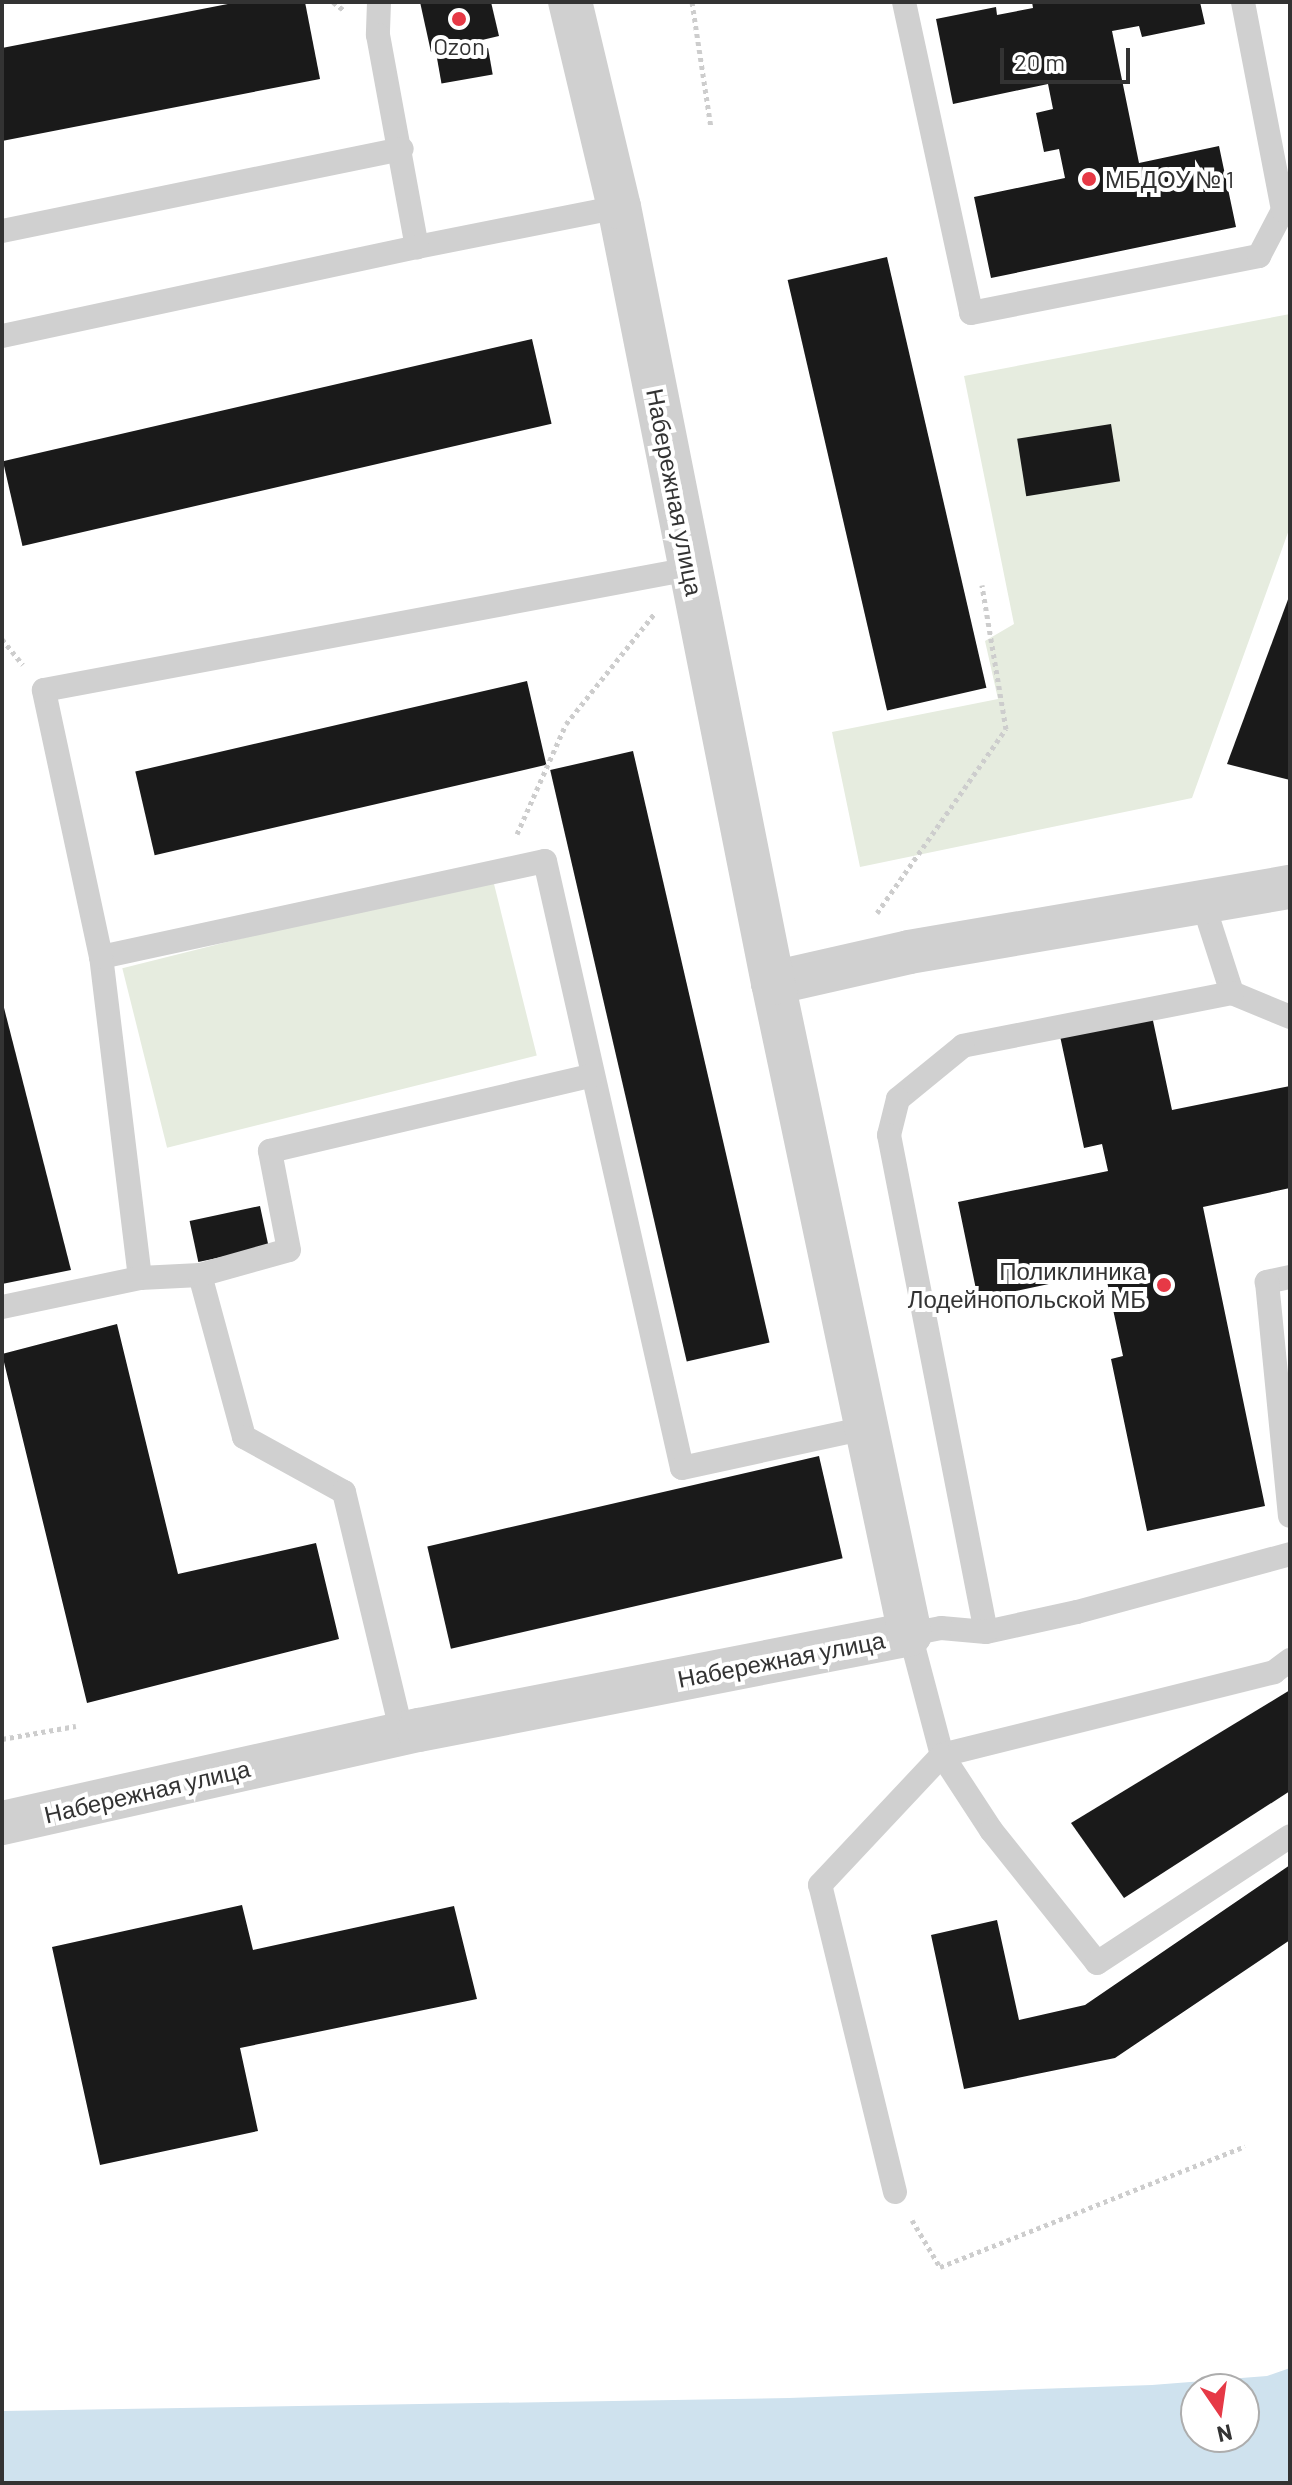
<!DOCTYPE html>
<html>
<head>
<meta charset="utf-8">
<style>
  body { margin:0 }
  #map { position:relative; width:1292px; height:2485px; overflow:hidden; background:#fff; font-family:Barlow,sans-serif }
  div>[style] { position:absolute }
  .green>* { inset:0; background:#e6ecdf; transform-origin:0 0 }
  .water>* { inset:0; background:#cfe2ee }
  .building>* { inset:0; background:#1a1a1a; transform-origin:0 0 }
  .path>* { height:5px; margin-top:-2.5px; transform-origin:0; background:repeating-linear-gradient(90deg,#cdcdcd 0 4px,transparent 0 8px) }
  .service>* { height:24px; margin:-12px; padding:0 12px; transform-origin:12px; border-radius:12px; background:#d0d0d0 }
  .minor>* { height:44px; margin:-22px; padding:0 22px; transform-origin:22px; border-radius:22px; background:#d0d0d0 }
  .dots>* { width:22px; height:22px; translate:-50% -50%; box-sizing:border-box; border:4px solid #fff; border-radius:50% }
  span { translate:-50% -50%; white-space:nowrap; text-align:center; line-height:1.15; -webkit-text-stroke:8px #fff; paint-order:stroke }
  .poi-label { font-size:24px; color:#333 }
  .left { translate:0 -50%; text-align:left }
  .right { translate:-100% -50%; text-align:right }
  .street-label { font-size:24px; color:#333 }
  .frame { position:absolute; inset:0; border:4px solid #333; pointer-events:none }
  .north { position:absolute; left:1180px; top:2373px; width:80px; height:80px; box-sizing:border-box; background:#fff; border:2px solid #adadad; border-radius:50%; rotate:167deg; font-size:22px; font-weight:700; line-height:32px; text-align:center; color:#333 }
  .north::after { content:''; display:block; margin:auto; width:28px; height:36px; background:#e63946; clip-path:polygon(50% 0,100% 100%,50% 72%,0 100%) }
  .scale { position:absolute; left:1000px; top:48px; width:130px; height:36px; box-sizing:border-box; border:4px solid #333; border-top:0; padding-left:10px; font-size:24px; line-height:28px; white-space:nowrap; color:#333; -webkit-text-stroke:6px #fff; paint-order:stroke }
</style>
</head>
<body>
<div id="map">
  <div class="green">
    <div style="clip-path:polygon(1290px 314px,1290px 527px,1192px 798px,860px 867px,832px 732px,998px 699px,985px 641px,1014px 624px,964px 376px)"></div>
    <div style="left:492px;top:876px;width:185px;height:381px;rotate:76deg"></div>
  </div>
  <div class="water">
    <div style="clip-path:polygon(evenodd,1290px 2368px,1290px 2483px,2px 2483px,2px 2411px,789px 2398px,1152px 2385px,1267px 2376px,1290px 2368px,1196px 2389px,1244px 2389px,1244px 2437px,1196px 2437px,1196px 2389px)"></div>
  </div>
  <div class="building">
    <div style="clip-path:polygon(238px 2px,305px 2px,320px 79px,2px 141px,2px 48px)"></div>
    <div style="clip-path:polygon(420px 2px,491px 2px,499px 36px,431px 52px)"></div>
    <div style="clip-path:polygon(1032px 2px,1200px 2px,1205px 24px,1142px 37px,1139px 26px,1112px 31px,1139px 163px,1219px 146px,1236px 227px,991px 278px,974px 197px,1065px 178px,1059px 149px,1044px 152px,1036px 113px,1053px 109px,1048px 84px,953px 104px,936px 19px,996px 7px,997px 15px,1033px 8px)"></div>
    <div style="left:488px;top:48px;width:27px;height:52px;rotate:80deg"></div>
    <div style="left:887px;top:257px;width:442px;height:102px;rotate:77deg"></div>
    <div style="left:532px;top:339px;width:87px;height:543px;rotate:77deg"></div>
    <div style="left:1111px;top:424px;width:58px;height:95px;rotate:81deg"></div>
    <div style="clip-path:polygon(1290px 594px,1290px 780px,1227px 764px)"></div>
    <div style="left:527px;top:681px;width:86px;height:402px;rotate:77deg"></div>
    <div style="left:633px;top:751px;width:607px;height:85px;rotate:77deg"></div>
    <div style="clip-path:polygon(2px 1000px,71px 1270px,2px 1284px)"></div>
    <div style="clip-path:polygon(1152px 1016px,1172px 1110px,1290px 1086px,1290px 1188px,1203px 1207px,1265px 1506px,1147px 1531px,1111px 1359px,1123px 1356px,1105px 1272px,978px 1299px,958px 1202px,1108px 1171px,1102px 1144px,1084px 1148px,1060px 1036px)"></div>
    <div style="left:260px;top:1206px;width:42px;height:72px;rotate:78deg"></div>
    <div style="clip-path:polygon(117px 1324px,178px 1574px,316px 1543px,339px 1639px,87px 1703px,2px 1354px)"></div>
    <div style="left:819px;top:1456px;width:105px;height:402px;rotate:77deg"></div>
    <div style="clip-path:polygon(1290px 1690px,1290px 1791px,1124px 1898px,1071px 1823px)"></div>
    <div style="clip-path:polygon(1290px 1865px,1290px 1940px,1115px 2058px,964px 2089px,931px 1935px,997px 1920px,1019px 2020px,1085px 2005px)"></div>
    <div style="clip-path:polygon(242px 1905px,253px 1950px,454px 1906px,477px 1999px,240px 2048px,258px 2131px,100px 2165px,52px 1947px)"></div>
  </div>
  <div class="path">
    <div style="left:333px;top:2px;width:15px;rotate:37deg"></div>
    <div style="left:692px;top:2px;width:126px;rotate:81.4deg"></div>
    <div style="left:2px;top:639px;width:33px;rotate:51deg"></div>
    <div style="left:517px;top:834px;width:120px;rotate:-66deg"></div>
    <div style="left:566px;top:724px;width:142px;rotate:-51.3deg"></div>
    <div style="left:877px;top:913px;width:225px;rotate:-55deg"></div>
    <div style="left:1006px;top:729px;width:146px;rotate:-99.5deg"></div>
    <div style="left:2px;top:1739px;width:75px;rotate:-10deg"></div>
    <div style="left:912px;top:2220px;width:55px;rotate:59.2deg"></div>
    <div style="left:940px;top:2267px;width:328px;rotate:-21.6deg"></div>
  </div>
  <div class="service">
    <div style="left:379px;top:2px;width:33px;rotate:92deg"></div>
    <div style="left:378px;top:35px;width:216px;rotate:79.6deg"></div>
    <div style="left:417px;top:247px;width:206px;rotate:-11.2deg"></div>
    <div style="left:904px;top:2px;width:318px;rotate:77.8deg"></div>
    <div style="left:971px;top:313px;width:294px;rotate:-11.2deg"></div>
    <div style="left:1259px;top:256px;width:52px;rotate:-62.4deg"></div>
    <div style="left:1283px;top:210px;width:212px;rotate:-100.9deg"></div>
    <div style="left:2px;top:231px;width:408px;rotate:-11.6deg"></div>
    <div style="left:2px;top:336px;width:424px;rotate:-12.1deg"></div>
    <div style="left:1202px;top:900px;width:98px;rotate:72.1deg"></div>
    <div style="left:101px;top:957px;width:454px;rotate:-12.2deg"></div>
    <div style="left:545px;top:861px;width:622px;rotate:77.28deg"></div>
    <div style="left:682px;top:1468px;width:187px;rotate:-12.3deg"></div>
    <div style="left:1290px;top:1017px;width:63px;rotate:-157.5deg"></div>
    <div style="left:1232px;top:993px;width:274px;rotate:168.9deg"></div>
    <div style="left:963px;top:1046px;width:84px;rotate:140.8deg"></div>
    <div style="left:898px;top:1099px;width:37px;rotate:104deg"></div>
    <div style="left:889px;top:1135px;width:506px;rotate:78.96deg"></div>
    <div style="left:986px;top:1632px;width:93px;rotate:-12.4deg"></div>
    <div style="left:1077px;top:1612px;width:221px;rotate:-15.2deg"></div>
    <div style="left:200px;top:1275px;width:168px;rotate:74.8deg"></div>
    <div style="left:244px;top:1437px;width:114px;rotate:28.8deg"></div>
    <div style="left:344px;top:1492px;width:249px;rotate:76.5deg"></div>
    <div style="left:1290px;top:1277px;width:24px;rotate:168deg"></div>
    <div style="left:1267px;top:1282px;width:235px;rotate:84.4deg"></div>
    <div style="left:140px;top:1278px;width:323px;rotate:-96.9deg"></div>
    <div style="left:101px;top:957px;width:273px;rotate:-102.1deg"></div>
    <div style="left:44px;top:690px;width:657px;rotate:-10.61deg"></div>
    <div style="left:2px;top:1307px;width:141px;rotate:-11.9deg"></div>
    <div style="left:140px;top:1278px;width:60px;rotate:-2.9deg"></div>
    <div style="left:200px;top:1275px;width:92px;rotate:-15.7deg"></div>
    <div style="left:289px;top:1250px;width:101px;rotate:-100.9deg"></div>
    <div style="left:270px;top:1151px;width:330px;rotate:-13.2deg"></div>
    <div style="left:986px;top:1632px;width:45px;rotate:-174.9deg"></div>
    <div style="left:941px;top:1628px;width:32px;rotate:169deg"></div>
    <div style="left:910px;top:1634px;width:125px;rotate:75.2deg"></div>
    <div style="left:942px;top:1755px;width:342px;rotate:-14deg"></div>
    <div style="left:1274px;top:1672px;width:20px;rotate:-37deg"></div>
    <div style="left:895px;top:2192px;width:316px;rotate:-103.7deg"></div>
    <div style="left:820px;top:1885px;width:178px;rotate:-46.8deg"></div>
    <div style="left:942px;top:1755px;width:90px;rotate:56.8deg"></div>
    <div style="left:991px;top:1830px;width:170px;rotate:51.4deg"></div>
    <div style="left:1097px;top:1963px;width:231px;rotate:-33.3deg"></div>
  </div>
  <div class="minor">
    <div style="left:773px;top:983px;width:139px;rotate:-12.8deg"></div>
    <div style="left:909px;top:952px;width:387px;rotate:-9.7deg"></div>
    <div style="left:2px;top:1823px;width:427px;rotate:-12.6deg"></div>
    <div style="left:419px;top:1730px;width:500px;rotate:-11.06deg"></div>
    <div style="left:910px;top:1634px;width:665px;rotate:-101.88deg"></div>
    <div style="left:773px;top:983px;width:791px;rotate:-101.22deg"></div>
    <div style="left:619px;top:207px;width:211px;rotate:-103.4deg"></div>
  </div>
  <div class="dots">
    <div style="left:459px;top:19px;background:#e63946"></div>
    <div style="left:1089px;top:179px;background:#e63946"></div>
    <div style="left:1164px;top:1285px;background:#e63946"></div>
  </div>
  <div class="poi-label">
    <span style="left:459px;top:46px">Ozon</span>
    <span class="left" style="left:1105px;top:179px">МБДОУ № 1</span>
    <span class="right" style="left:1146px;top:1285px">Поликлиника<br>Лодейнопольской МБ</span>
  </div>
  <div class="street-label">
    <span style="left:675px;top:492px;rotate:79deg">Набережная улица</span>
    <span style="left:781px;top:1659px;rotate:-11deg">Набережная улица</span>
    <span style="left:147px;top:1791px;rotate:-13deg">Набережная улица</span>
  </div>
  <div class="frame"></div>
  <div class="north">N</div>
  <div class="scale">20 m</div>
</div>
</body>
</html>
